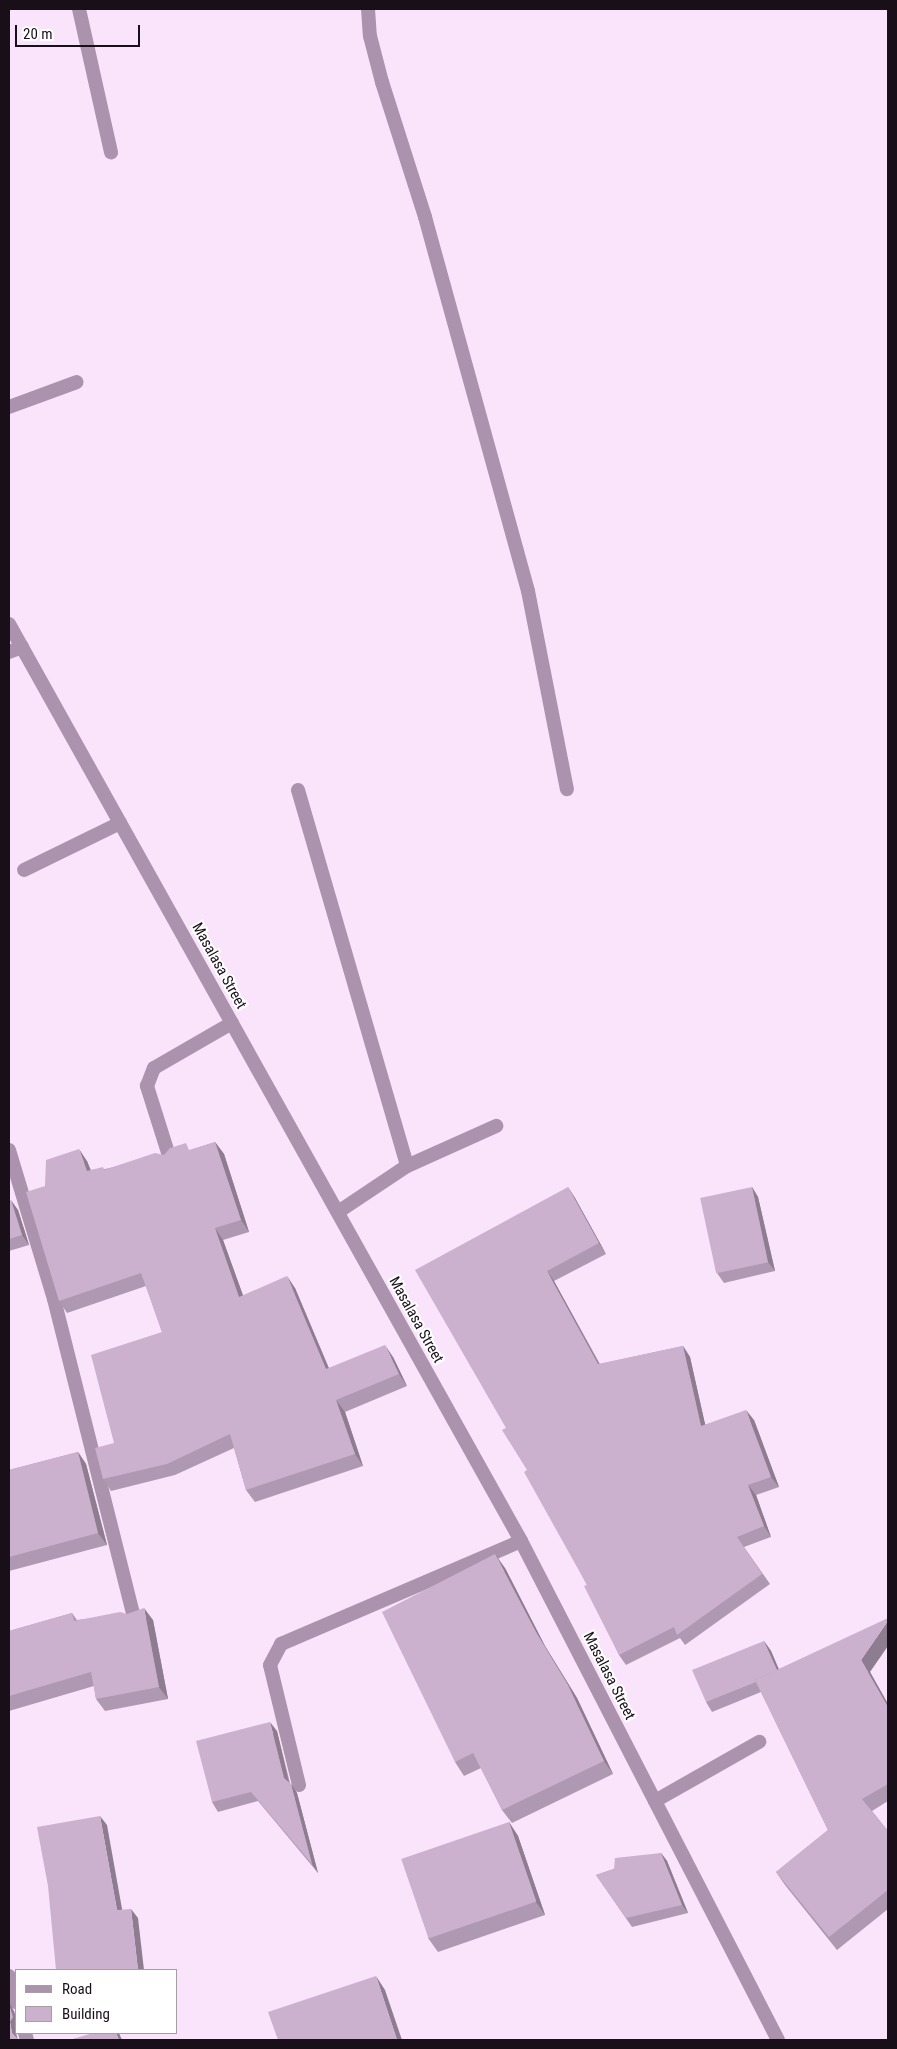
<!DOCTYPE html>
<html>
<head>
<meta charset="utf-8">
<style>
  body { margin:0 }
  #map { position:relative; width:897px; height:2049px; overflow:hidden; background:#fae4fc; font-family:"Roboto Condensed",sans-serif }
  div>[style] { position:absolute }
  .service>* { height:14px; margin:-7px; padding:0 7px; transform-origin:7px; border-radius:7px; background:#ab93ae }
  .minor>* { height:14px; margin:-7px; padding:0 7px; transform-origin:7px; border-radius:7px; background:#ab93ae }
  .tertiary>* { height:14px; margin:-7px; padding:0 7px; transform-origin:7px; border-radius:7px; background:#ab93ae }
  .wall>* { inset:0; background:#af98b1 }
  .shaded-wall>* { inset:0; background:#8e7c90 }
  .building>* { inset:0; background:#cbb1ce; transform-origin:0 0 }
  span { translate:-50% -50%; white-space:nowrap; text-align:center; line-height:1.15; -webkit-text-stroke:4px #fff; paint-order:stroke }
  .street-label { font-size:15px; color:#180f19 }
  .frame { position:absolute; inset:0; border:10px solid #180f19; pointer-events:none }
  .legend { position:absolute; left:15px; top:1969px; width:162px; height:65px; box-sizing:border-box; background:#fff; border:1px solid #a39fa3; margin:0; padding:6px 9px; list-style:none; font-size:15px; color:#180f19 }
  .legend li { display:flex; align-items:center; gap:10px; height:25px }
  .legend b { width:25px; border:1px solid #a39fa3 }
  .scale { position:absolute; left:15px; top:25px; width:125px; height:22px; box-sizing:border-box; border:2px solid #180f19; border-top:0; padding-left:6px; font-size:15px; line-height:18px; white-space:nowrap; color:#180f19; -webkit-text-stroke:4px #fff; paint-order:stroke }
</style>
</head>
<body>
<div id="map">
  <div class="service">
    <div style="left:9px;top:407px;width:72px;rotate:-20.2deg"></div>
    <div style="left:298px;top:790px;width:391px;rotate:73.8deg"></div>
    <div style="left:24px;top:870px;width:107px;rotate:-26.1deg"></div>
    <div style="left:170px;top:1159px;width:77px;rotate:-107.5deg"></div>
    <div style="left:147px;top:1086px;width:19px;rotate:-69deg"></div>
    <div style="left:154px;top:1068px;width:90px;rotate:-30deg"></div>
    <div style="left:338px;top:1212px;width:83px;rotate:-33.7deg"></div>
    <div style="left:407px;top:1166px;width:98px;rotate:-24.2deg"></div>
    <div style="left:299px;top:1785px;width:123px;rotate:-103.6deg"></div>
    <div style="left:270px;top:1665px;width:24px;rotate:-62deg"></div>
    <div style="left:281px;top:1644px;width:261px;rotate:-23.2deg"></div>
    <div style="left:655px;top:1801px;width:120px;rotate:-29.6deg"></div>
  </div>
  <div class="minor">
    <div style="left:79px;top:9px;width:147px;rotate:77.4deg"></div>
    <div style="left:368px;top:9px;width:27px;rotate:86deg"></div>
    <div style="left:370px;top:36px;width:48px;rotate:75.4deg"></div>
    <div style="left:382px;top:82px;width:142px;rotate:72.3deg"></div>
    <div style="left:425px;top:217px;width:388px;rotate:74.6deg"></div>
    <div style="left:528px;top:591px;width:202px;rotate:78.9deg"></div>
    <div style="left:9px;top:652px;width:14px;rotate:-21deg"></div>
    <div style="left:9px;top:1150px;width:156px;rotate:73.2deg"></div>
    <div style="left:54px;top:1299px;width:329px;rotate:75.9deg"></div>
    <div style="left:9px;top:1976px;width:27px;rotate:75deg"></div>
    <div style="left:25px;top:2033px;width:7px;rotate:74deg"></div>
  </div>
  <div class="tertiary">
    <div style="left:9px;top:624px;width:1050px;rotate:60.82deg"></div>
    <div style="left:521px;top:1541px;width:561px;rotate:62.75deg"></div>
  </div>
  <div class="wall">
    <div style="clip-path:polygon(215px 1142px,224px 1154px,249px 1232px,223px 1240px,243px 1296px,295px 1288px,329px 1368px,393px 1357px,407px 1386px,345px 1412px,363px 1466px,255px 1502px,246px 1490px,234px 1448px,175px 1475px,111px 1491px,103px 1479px,114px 1443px,162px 1332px,146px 1286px,67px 1313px,59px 1301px,45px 1186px,87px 1161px,91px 1170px,105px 1169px,191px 1150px)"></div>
    <div style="clip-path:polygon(568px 1187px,575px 1198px,606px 1254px,554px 1281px,600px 1364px,683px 1346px,690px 1357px,705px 1425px,754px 1420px,779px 1487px,756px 1495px,771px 1537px,744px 1547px,770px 1584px,685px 1645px,680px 1638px,626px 1665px,619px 1655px,587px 1585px,506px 1428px)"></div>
    <div style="clip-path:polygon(752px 1187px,758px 1197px,775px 1271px,724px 1283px,717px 1273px)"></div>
    <div style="clip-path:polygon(9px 1201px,18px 1210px,29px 1245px,9px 1251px)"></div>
    <div style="clip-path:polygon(78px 1452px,86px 1464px,107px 1545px,9px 1571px,9px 1470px)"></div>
    <div style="clip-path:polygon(505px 1568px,545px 1646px,577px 1698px,613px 1774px,512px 1823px,502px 1810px,481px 1768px,464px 1776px,455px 1762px)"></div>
    <div style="clip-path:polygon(72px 1613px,77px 1620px,127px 1614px,153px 1620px,168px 1699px,105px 1711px,96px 1699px,94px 1686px,9px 1711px,9px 1631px)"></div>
    <div style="clip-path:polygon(764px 1641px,771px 1651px,779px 1669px,870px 1672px,888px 1704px,888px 1801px,872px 1811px,888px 1831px,888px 1909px,837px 1950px,785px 1885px,776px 1872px,828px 1830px,761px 1692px,712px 1712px,706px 1702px)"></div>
    <div style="clip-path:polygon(277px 1731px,290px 1783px,297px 1793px,318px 1873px,258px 1801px,218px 1812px,212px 1802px)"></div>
    <div style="clip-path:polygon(509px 1822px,518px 1836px,545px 1915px,438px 1952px,428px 1938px)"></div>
    <div style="clip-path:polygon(661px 1853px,667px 1861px,688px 1913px,632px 1927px,596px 1875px)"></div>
  </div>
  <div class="shaded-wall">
    <div style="clip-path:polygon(215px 1142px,224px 1154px,249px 1232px,241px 1220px)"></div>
    <div style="clip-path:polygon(79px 1149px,87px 1161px,95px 1183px,87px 1171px)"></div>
    <div style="clip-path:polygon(568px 1187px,575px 1198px,606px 1254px,599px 1243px)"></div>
    <div style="clip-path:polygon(752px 1187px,758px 1197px,775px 1271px,768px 1262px)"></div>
    <div style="clip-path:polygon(11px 1200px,18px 1210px,29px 1245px,22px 1235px)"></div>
    <div style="clip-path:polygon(215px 1228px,223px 1240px,248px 1309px,239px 1297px)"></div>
    <div style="clip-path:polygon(547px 1271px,554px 1281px,605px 1375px,598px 1364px)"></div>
    <div style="clip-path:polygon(287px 1276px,295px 1288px,334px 1381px,326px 1369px)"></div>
    <div style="clip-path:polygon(385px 1345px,393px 1357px,407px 1386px,399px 1374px)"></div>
    <div style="clip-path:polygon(683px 1346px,690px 1357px,708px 1437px,701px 1426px)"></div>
    <div style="clip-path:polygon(336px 1400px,345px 1412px,363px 1466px,355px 1454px)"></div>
    <div style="clip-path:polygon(746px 1410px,754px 1420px,779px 1487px,771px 1477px)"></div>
    <div style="clip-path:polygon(78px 1452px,86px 1464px,107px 1545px,98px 1533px)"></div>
    <div style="clip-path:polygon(748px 1485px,756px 1495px,771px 1537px,764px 1526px)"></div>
    <div style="clip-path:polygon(495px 1554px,505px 1568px,545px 1646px,577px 1698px,613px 1774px,604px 1761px,536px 1632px)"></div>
    <div style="clip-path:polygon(144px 1608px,153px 1620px,168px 1699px,159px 1687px)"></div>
    <div style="clip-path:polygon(888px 1621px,888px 1646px,870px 1672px,888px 1704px,888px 1707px,861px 1660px)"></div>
    <div style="clip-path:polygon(764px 1641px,771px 1651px,784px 1683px,778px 1673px)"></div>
    <div style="clip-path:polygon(270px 1722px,277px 1731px,290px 1787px,284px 1778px)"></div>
    <div style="clip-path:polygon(291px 1784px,297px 1793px,318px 1873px,312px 1864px)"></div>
    <div style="clip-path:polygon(100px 1816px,107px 1825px,124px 1920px,117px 1910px)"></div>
    <div style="clip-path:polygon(509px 1822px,518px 1836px,545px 1915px,536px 1902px)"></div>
    <div style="clip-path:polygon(661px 1853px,667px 1861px,688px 1913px,682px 1905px)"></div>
    <div style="clip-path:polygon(131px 1909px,138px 1918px,144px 1970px,138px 1970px)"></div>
    <div style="clip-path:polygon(376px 1976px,385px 1990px,402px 2040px,397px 2040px)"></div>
    <div style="clip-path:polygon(9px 2002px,14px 2011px,16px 2017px,16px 2033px,18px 2040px,12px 2033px,10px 2022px)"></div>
    <div style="clip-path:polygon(116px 2033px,119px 2033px,122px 2040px,119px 2040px)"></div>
  </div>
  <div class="building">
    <div style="clip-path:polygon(215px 1142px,241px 1220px,215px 1228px,239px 1297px,287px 1276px,326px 1369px,385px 1345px,399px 1374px,336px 1400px,355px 1454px,246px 1490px,230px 1434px,167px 1464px,103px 1479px,95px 1448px,114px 1443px,91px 1355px,162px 1332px,141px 1273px,59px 1301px,26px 1192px,45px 1186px,46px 1160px,79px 1149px,87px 1171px,103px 1167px,104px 1170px,155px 1153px,164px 1155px,170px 1148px,186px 1143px,189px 1150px)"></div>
    <div style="clip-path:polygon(568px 1187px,599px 1243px,547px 1271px,598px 1364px,683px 1346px,701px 1426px,746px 1410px,771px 1477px,748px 1485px,764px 1526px,737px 1537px,762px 1574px,677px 1635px,674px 1627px,619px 1655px,584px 1586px,587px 1585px,524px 1472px,527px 1470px,502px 1430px,506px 1428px,415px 1270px)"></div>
    <div style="left:752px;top:1187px;width:77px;height:53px;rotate:78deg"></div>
    <div style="clip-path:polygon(11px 1200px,22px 1235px,9px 1239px,9px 1201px)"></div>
    <div style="clip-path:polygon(78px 1452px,98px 1533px,9px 1557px,9px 1470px)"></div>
    <div style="clip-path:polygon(495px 1554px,536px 1632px,568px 1685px,604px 1761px,502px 1810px,473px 1753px,455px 1762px,382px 1612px)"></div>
    <div style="clip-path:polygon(144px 1608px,159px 1687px,96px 1699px,91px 1672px,9px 1696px,9px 1631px,72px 1613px,74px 1621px,120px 1612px,127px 1614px)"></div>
    <div style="clip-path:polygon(888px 1618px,888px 1621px,861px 1660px,888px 1707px,888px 1784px,862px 1799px,888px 1831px,888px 1890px,829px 1937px,776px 1872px,828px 1830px,755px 1680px)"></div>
    <div style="clip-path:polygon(764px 1641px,777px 1670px,755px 1680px,756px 1682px,706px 1702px,692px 1670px)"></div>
    <div style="clip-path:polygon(270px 1722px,284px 1778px,291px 1784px,312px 1864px,251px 1792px,212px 1802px,196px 1741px)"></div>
    <div style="clip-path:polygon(100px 1816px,117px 1910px,131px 1909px,138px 1970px,56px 1970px,48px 1886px,37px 1827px)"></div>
    <div style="left:509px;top:1822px;width:84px;height:114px;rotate:71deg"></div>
    <div style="clip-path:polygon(661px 1853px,682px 1905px,626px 1918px,596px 1875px,614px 1869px,615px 1858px)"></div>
    <div style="clip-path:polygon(376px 1976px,397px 2040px,278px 2040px,268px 2012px)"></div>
    <div style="clip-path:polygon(9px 2004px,13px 2017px,10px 2022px,12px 2033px,19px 2040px,9px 2040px)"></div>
    <div style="clip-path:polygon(93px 2033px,116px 2033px,119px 2040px,69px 2040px)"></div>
  </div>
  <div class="street-label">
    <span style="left:219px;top:966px;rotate:61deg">Masalasa Street</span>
    <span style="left:416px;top:1320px;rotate:61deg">Masalasa Street</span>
    <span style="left:609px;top:1676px;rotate:63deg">Masalasa Street</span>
  </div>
  <div class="frame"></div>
  <ul class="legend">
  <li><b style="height:6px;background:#ab93ae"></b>Road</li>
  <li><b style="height:14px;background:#cbb1ce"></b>Building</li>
  </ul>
  <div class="scale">20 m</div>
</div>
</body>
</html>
